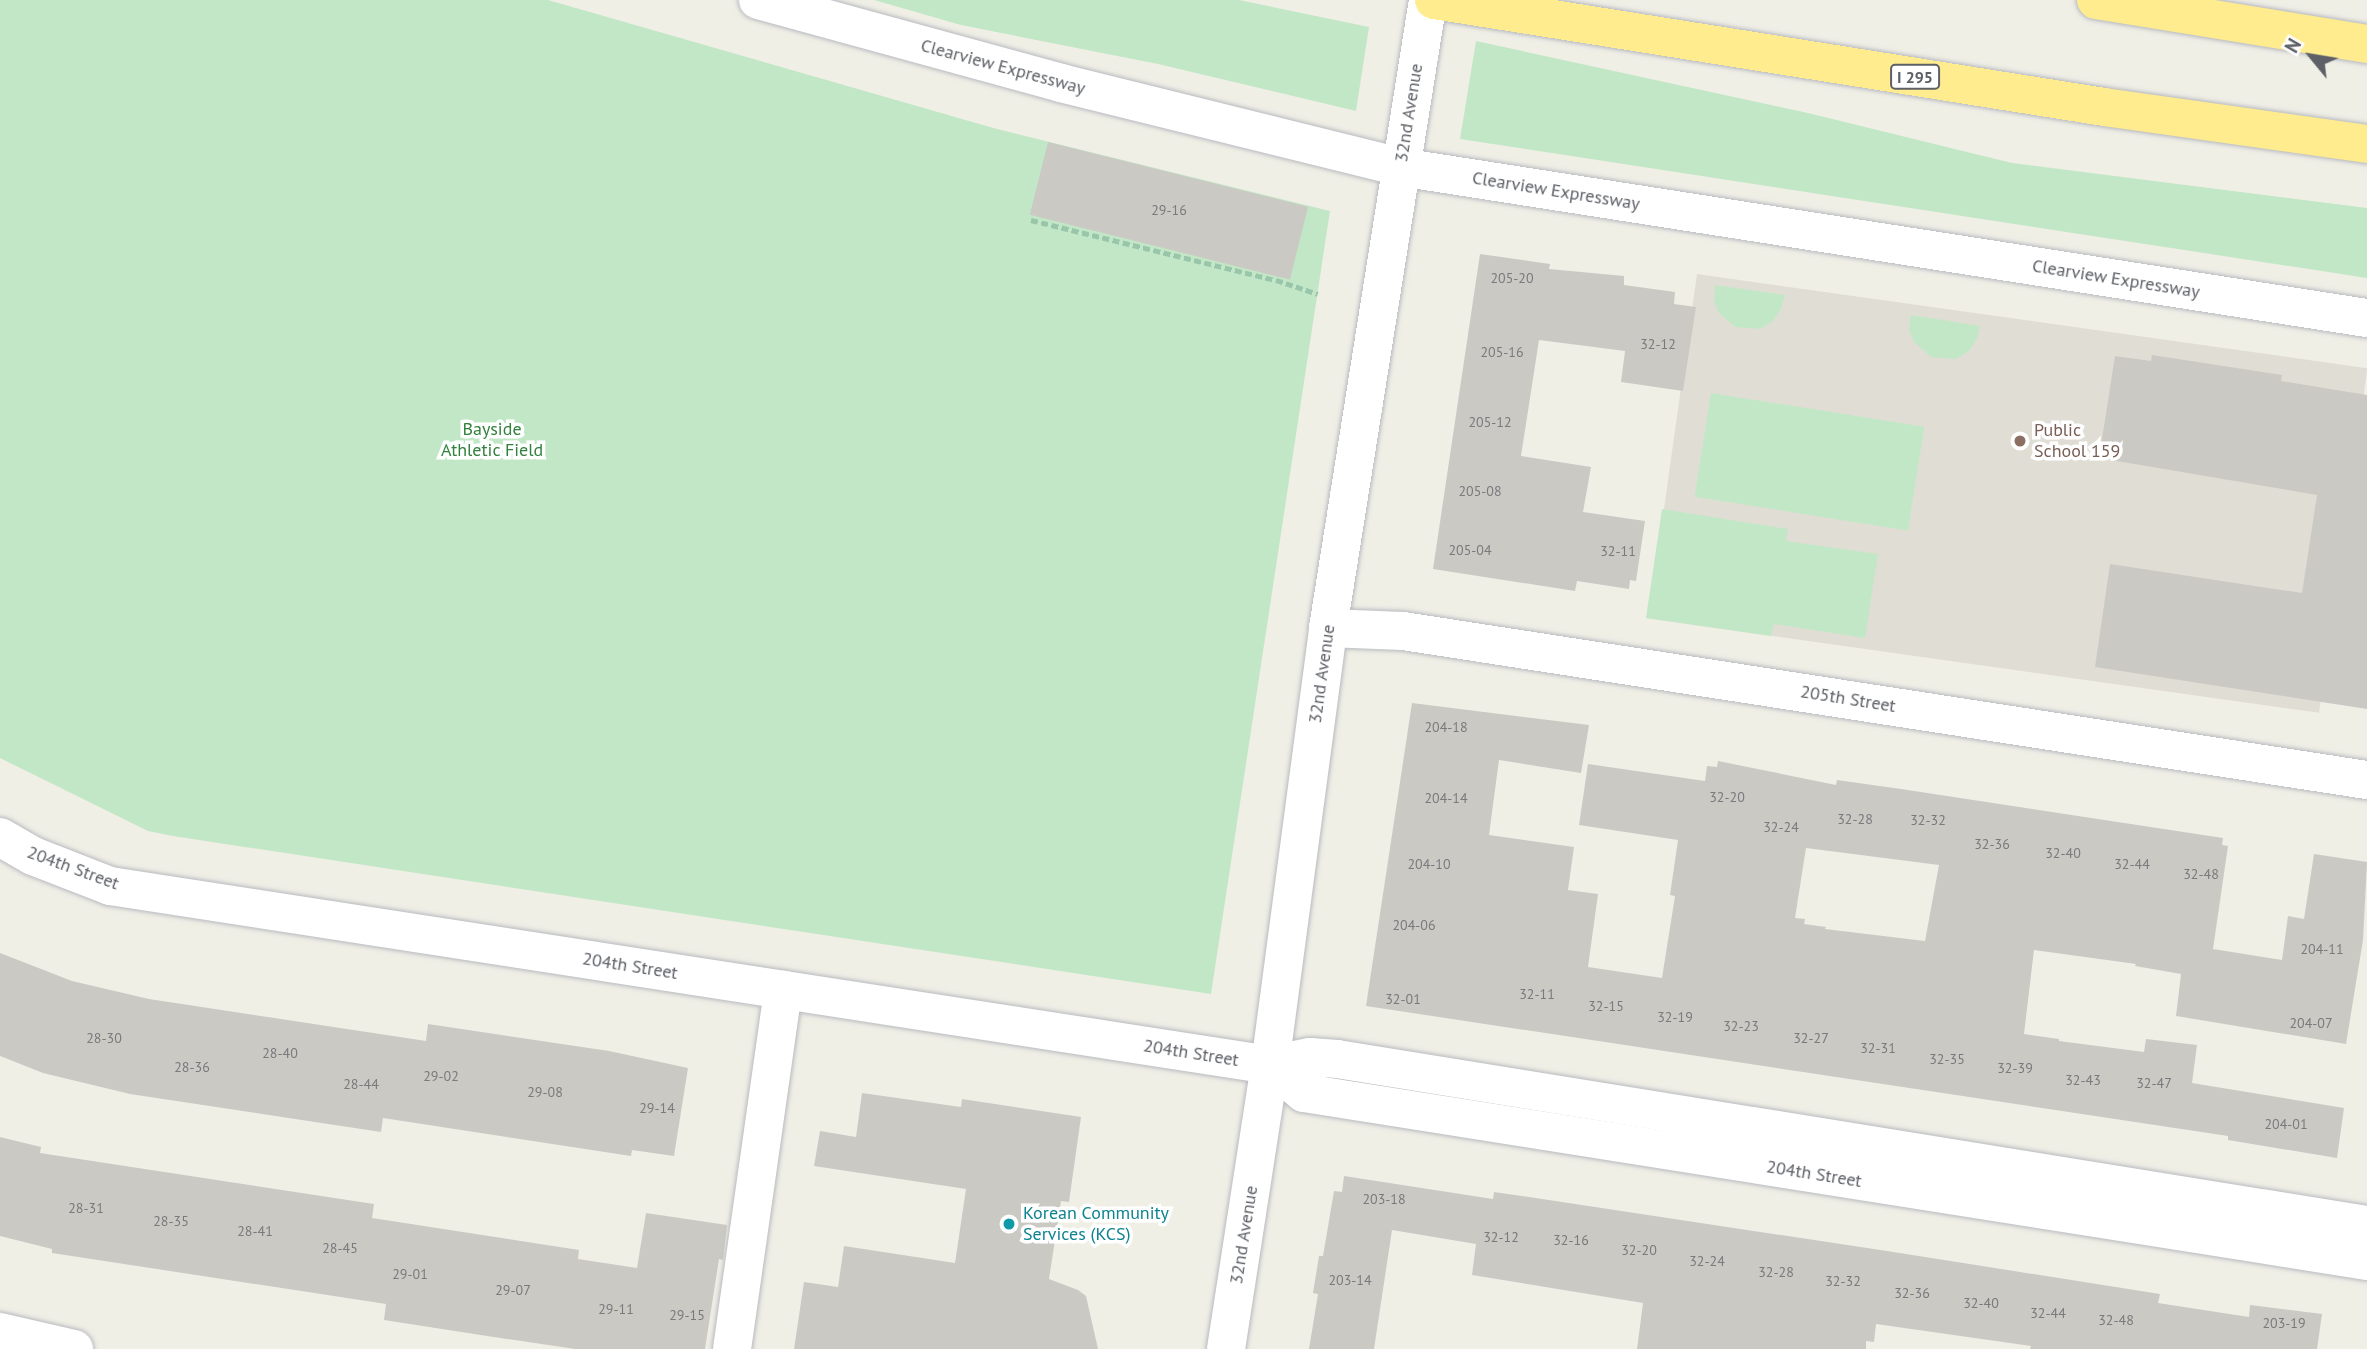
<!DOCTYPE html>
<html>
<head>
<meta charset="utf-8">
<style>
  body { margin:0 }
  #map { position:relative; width:2367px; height:1349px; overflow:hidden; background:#f0efe6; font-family:"PT Sans",sans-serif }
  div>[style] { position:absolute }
  .education>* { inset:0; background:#e0ded4; transform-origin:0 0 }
  .green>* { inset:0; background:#c2e7c6; transform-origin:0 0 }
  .building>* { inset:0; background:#cbc9c3; transform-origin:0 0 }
  .path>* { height:4.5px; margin-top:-2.25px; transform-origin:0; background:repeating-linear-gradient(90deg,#99c6ab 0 7px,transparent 0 10.5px) }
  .roads { filter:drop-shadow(0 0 2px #b8bac0) drop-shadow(0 0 2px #b8bac0) }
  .minor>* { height:38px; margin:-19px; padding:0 19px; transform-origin:19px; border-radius:19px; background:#fff }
  .highway>* { height:38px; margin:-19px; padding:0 19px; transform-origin:19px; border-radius:19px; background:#feec8f }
  .dots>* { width:19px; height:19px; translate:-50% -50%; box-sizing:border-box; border:4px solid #fff; border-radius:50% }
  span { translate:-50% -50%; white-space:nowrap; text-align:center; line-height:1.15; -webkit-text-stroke:7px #fff; paint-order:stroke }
  .number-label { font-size:14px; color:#787a7d }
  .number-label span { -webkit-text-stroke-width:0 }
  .shield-label span { padding:2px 5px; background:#fff; border:2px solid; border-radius:5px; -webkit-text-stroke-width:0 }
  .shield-label { font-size:16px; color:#5d6066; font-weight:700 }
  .street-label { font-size:18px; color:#5d6066 }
  .park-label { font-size:18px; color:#32813d }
  .education-label { font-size:18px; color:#785e54 }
  .left { translate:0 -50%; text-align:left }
  .culture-label { font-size:18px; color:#0d838f }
  .north { position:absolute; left:2276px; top:21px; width:70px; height:70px; -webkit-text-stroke:5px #fff; paint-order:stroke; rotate:300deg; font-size:19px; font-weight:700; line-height:28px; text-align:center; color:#5d6066 }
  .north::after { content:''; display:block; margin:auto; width:24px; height:32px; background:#5d6066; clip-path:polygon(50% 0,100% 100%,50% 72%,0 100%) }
</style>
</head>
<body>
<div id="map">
  <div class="education">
    <div style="left:1697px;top:274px;width:677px;height:348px;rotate:8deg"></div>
  </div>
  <div class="green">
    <div style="clip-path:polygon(0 0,548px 0,997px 129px,1330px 211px,1211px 994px,173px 836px,148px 831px,0 758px)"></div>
    <div style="clip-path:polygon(874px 0,1239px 0,1369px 27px,1356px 111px,1158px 64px,961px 25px)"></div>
    <div style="clip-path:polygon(1476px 41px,1808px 113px,2012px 163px,2367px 208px,2367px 278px,1460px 139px)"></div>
    <div style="clip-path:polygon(1715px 285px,1785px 295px,1781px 309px,1774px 320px,1761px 329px,1735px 327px,1718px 312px,1714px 300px)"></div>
    <div style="clip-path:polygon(1911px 315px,1980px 326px,1977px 339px,1969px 351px,1956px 359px,1931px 357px,1914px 342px,1909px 330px)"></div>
    <div style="left:1711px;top:393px;width:216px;height:105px;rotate:9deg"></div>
    <div style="clip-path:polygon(1662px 509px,1788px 529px,1786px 541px,1878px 554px,1865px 638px,1774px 624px,1771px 636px,1646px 618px)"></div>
  </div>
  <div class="building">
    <div style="left:1048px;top:142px;width:268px;height:75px;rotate:14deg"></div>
    <div style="clip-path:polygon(1480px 254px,1550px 264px,1549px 269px,1624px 276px,1624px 285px,1675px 292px,1674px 304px,1696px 307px,1683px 391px,1621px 382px,1625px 351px,1539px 340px,1521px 456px,1591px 467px,1583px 512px,1645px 521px,1636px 581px,1630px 580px,1629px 589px,1577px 581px,1575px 591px,1433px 569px)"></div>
    <div style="clip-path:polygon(2152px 355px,2282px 375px,2281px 381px,2367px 395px,2367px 709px,2095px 667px,2110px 564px,2302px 593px,2317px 495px,2099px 458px,2115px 356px,2151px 361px)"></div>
    <div style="clip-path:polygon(evenodd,1412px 703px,1589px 725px,1581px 773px,1499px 760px,1489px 835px,1574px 847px,1568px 890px,1598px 894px,1588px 967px,1662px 978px,1675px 896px,1670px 895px,1678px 840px,1579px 825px,1588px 764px,1705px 781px,1707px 766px,1717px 767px,1718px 761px,1836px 785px,1837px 780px,1901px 789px,2223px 838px,2222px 845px,2228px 846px,2213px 949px,2282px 960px,2288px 916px,2304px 919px,2314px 854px,2367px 862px,2363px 940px,2346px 1044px,2176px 1016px,2181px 974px,2135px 966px,2136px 964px,2034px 950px,2024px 1034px,2059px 1039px,2059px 1041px,2144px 1052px,2146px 1039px,2197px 1045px,2192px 1083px,2344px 1108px,2337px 1158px,2228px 1140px,2228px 1136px,1366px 1006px,1412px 703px,1806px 848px,1939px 865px,1925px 941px,1825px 929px,1826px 927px,1804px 924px,1805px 919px,1795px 918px,1806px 848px)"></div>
    <div style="clip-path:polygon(0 953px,72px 981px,149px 999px,426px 1041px,428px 1024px,609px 1051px,688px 1068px,674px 1156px,632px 1150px,631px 1156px,383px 1118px,381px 1132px,130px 1094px,43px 1073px,0 1056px)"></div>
    <div style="clip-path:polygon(862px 1093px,961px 1107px,962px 1099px,1081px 1117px,1069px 1202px,1061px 1201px,1049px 1279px,1078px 1290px,1086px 1296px,1098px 1349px,794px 1349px,804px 1282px,838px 1287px,844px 1246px,955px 1263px,966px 1189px,814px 1166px,820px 1131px,856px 1137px)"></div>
    <div style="clip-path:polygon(0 1137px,41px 1147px,40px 1153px,374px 1204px,372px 1218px,579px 1250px,578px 1259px,637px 1268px,646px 1213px,727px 1225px,723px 1260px,719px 1259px,705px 1349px,575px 1349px,487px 1336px,384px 1320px,386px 1304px,52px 1253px,52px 1249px,0 1236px)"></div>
    <div style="clip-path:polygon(1344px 1176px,1493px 1199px,1494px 1192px,1522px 1196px,1887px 1251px,2160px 1294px,2158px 1303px,2249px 1317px,2250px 1305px,2322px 1314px,2317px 1349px,2030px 1349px,2031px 1346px,1876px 1324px,1874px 1342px,1866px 1341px,1866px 1349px,1637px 1349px,1643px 1303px,1472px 1275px,1476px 1244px,1392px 1230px,1374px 1349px,1309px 1349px,1318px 1294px,1313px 1293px,1319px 1256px,1323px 1256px,1334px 1191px,1342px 1192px)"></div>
  </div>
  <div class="path">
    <div style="left:1031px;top:220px;width:252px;rotate:13.8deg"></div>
    <div style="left:1276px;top:280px;width:44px;rotate:18.4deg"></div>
  </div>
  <div class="roads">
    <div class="minor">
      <div style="left:758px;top:0;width:314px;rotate:15.3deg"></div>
      <div style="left:1061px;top:83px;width:349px;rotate:13.9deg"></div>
      <div style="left:1400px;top:167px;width:979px;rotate:8.88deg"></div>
      <div style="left:1328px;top:628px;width:75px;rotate:2.3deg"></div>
      <div style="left:1403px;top:631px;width:975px;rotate:8.79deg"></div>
      <div style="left:0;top:837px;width:38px;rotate:30deg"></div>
      <div style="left:33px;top:856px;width:83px;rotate:21.3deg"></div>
      <div style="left:110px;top:886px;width:1174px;rotate:8.77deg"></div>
      <div style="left:1270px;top:1065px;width:41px;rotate:-11.3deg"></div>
      <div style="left:1310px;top:1057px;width:27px;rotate:4deg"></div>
      <div style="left:1337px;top:1059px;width:1043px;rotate:9.16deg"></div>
      <div style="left:1270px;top:1065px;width:44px;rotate:39.5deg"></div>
      <div style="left:1304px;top:1093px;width:1076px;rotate:8.98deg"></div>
      <div style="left:0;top:1332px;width:76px;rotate:12.9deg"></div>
      <div style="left:732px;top:1349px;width:363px;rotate:-81.9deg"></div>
      <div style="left:1226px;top:1349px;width:287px;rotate:-81.2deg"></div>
      <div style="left:1270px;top:1065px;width:441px;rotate:-82.4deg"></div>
      <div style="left:1328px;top:628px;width:636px;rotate:-80.95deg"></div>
    </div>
    <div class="highway">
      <div style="left:1434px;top:0;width:678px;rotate:9.07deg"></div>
      <div style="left:2104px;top:107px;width:266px;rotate:8deg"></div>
      <div style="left:2096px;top:0;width:275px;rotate:9.2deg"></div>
    </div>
  </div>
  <div class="dots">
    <div style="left:2020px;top:441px;background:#8d6e63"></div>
    <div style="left:1009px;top:1224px;background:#0f9aa8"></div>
  </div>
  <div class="number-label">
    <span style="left:1169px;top:210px">29-16</span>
    <span style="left:1512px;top:278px">205-20</span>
    <span style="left:1658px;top:344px">32-12</span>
    <span style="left:1502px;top:352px">205-16</span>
    <span style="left:1490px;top:422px">205-12</span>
    <span style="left:1480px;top:491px">205-08</span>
    <span style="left:1470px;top:550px">205-04</span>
    <span style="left:1618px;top:551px">32-11</span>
    <span style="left:1446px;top:727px">204-18</span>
    <span style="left:1727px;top:797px">32-20</span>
    <span style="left:1446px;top:798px">204-14</span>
    <span style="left:1855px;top:819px">32-28</span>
    <span style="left:1928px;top:820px">32-32</span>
    <span style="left:1781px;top:827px">32-24</span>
    <span style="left:1992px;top:844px">32-36</span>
    <span style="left:2063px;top:853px">32-40</span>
    <span style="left:1429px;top:864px">204-10</span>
    <span style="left:2132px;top:864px">32-44</span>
    <span style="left:2201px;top:874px">32-48</span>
    <span style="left:1414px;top:925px">204-06</span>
    <span style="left:2322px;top:949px">204-11</span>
    <span style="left:1537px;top:994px">32-11</span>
    <span style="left:1403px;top:999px">32-01</span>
    <span style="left:1606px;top:1006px">32-15</span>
    <span style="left:1675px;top:1017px">32-19</span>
    <span style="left:2311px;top:1023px">204-07</span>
    <span style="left:1741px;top:1026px">32-23</span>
    <span style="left:104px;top:1038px">28-30</span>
    <span style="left:1811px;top:1038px">32-27</span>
    <span style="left:1878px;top:1048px">32-31</span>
    <span style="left:280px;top:1053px">28-40</span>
    <span style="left:1947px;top:1059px">32-35</span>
    <span style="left:192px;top:1067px">28-36</span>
    <span style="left:2015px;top:1068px">32-39</span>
    <span style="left:441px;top:1076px">29-02</span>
    <span style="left:2083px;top:1080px">32-43</span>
    <span style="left:2154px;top:1083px">32-47</span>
    <span style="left:361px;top:1084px">28-44</span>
    <span style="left:545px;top:1092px">29-08</span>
    <span style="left:657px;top:1108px">29-14</span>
    <span style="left:2286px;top:1124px">204-01</span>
    <span style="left:1384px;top:1199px">203-18</span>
    <span style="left:86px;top:1208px">28-31</span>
    <span style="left:171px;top:1221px">28-35</span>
    <span style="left:255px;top:1231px">28-41</span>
    <span style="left:1501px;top:1237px">32-12</span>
    <span style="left:1571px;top:1240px">32-16</span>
    <span style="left:340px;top:1248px">28-45</span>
    <span style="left:1639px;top:1250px">32-20</span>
    <span style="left:1707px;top:1261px">32-24</span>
    <span style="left:1776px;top:1272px">32-28</span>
    <span style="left:410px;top:1274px">29-01</span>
    <span style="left:1350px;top:1280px">203-14</span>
    <span style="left:1843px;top:1281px">32-32</span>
    <span style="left:513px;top:1290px">29-07</span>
    <span style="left:1912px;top:1293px">32-36</span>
    <span style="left:1981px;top:1303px">32-40</span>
    <span style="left:616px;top:1309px">29-11</span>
    <span style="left:2048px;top:1313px">32-44</span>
    <span style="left:687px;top:1315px">29-15</span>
    <span style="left:2116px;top:1320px">32-48</span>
    <span style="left:2284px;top:1323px">203-19</span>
  </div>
  <div class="shield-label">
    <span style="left:1915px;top:77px">I 295</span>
  </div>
  <div class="street-label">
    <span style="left:1003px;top:67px;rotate:15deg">Clearview Expressway</span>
    <span style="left:1409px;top:113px;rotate:-81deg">32nd Avenue</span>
    <span style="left:1556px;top:191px;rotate:9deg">Clearview Expressway</span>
    <span style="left:2116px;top:279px;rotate:9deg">Clearview Expressway</span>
    <span style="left:1322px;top:674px;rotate:-82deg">32nd Avenue</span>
    <span style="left:1848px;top:699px;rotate:9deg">205th Street</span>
    <span style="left:73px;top:868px;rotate:20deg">204th Street</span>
    <span style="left:630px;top:966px;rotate:9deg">204th Street</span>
    <span style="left:1191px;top:1053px;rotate:9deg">204th Street</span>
    <span style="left:1814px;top:1174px;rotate:9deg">204th Street</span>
    <span style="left:1244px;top:1235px;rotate:-81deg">32nd Avenue</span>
  </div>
  <div class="park-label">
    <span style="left:492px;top:440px">Bayside<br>Athletic Field</span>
  </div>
  <div class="education-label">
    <span class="left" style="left:2034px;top:441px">Public<br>School 159</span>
  </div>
  <div class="culture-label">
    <span class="left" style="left:1023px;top:1224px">Korean Community<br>Services (KCS)</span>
  </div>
  <div class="north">N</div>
</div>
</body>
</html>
